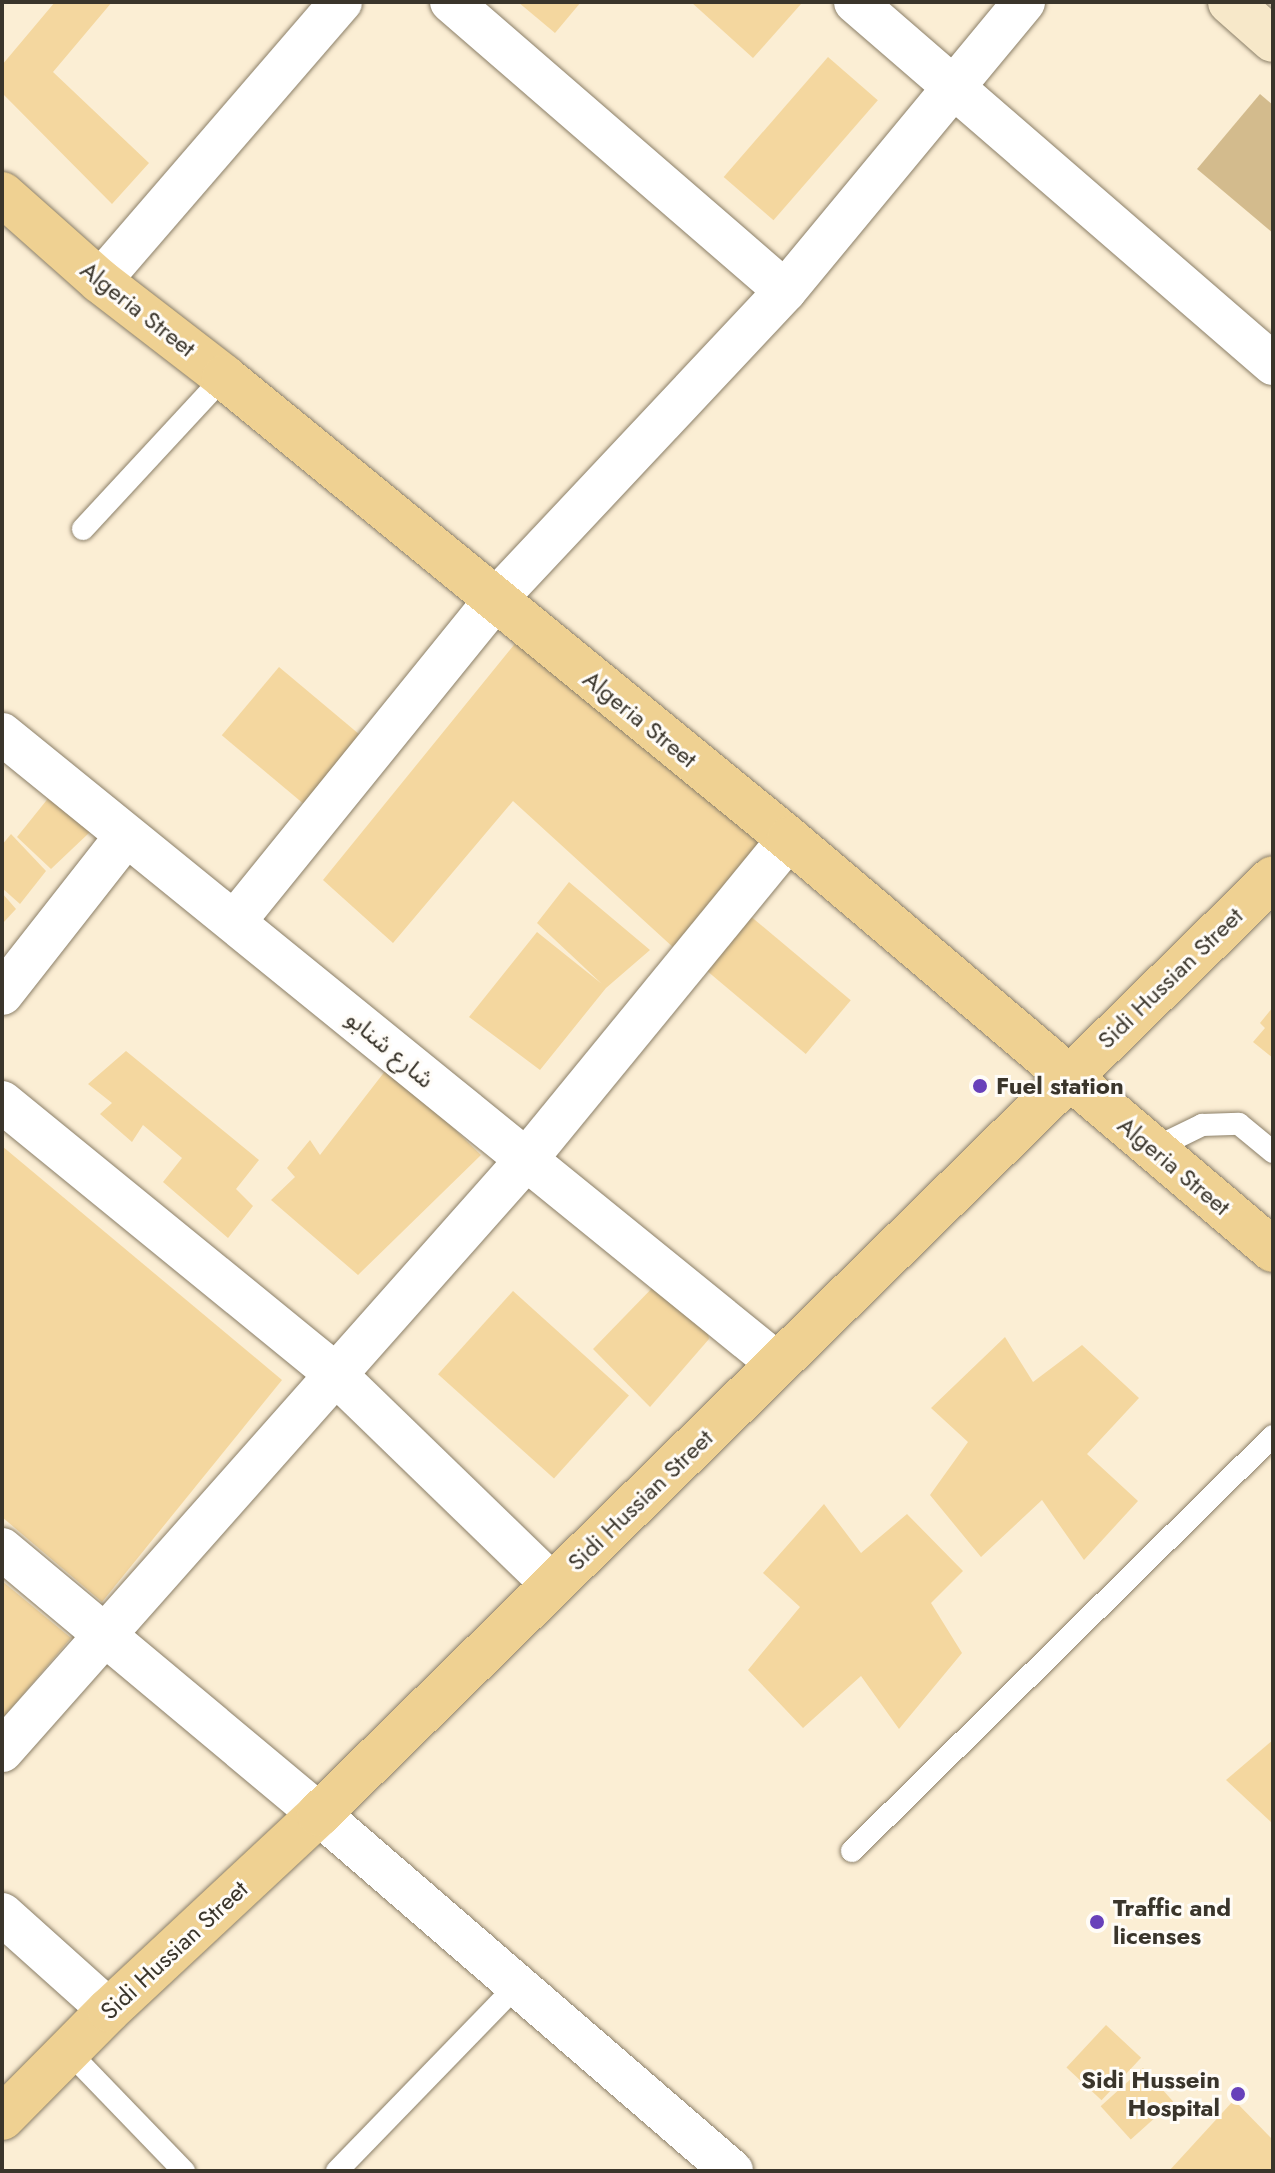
<!DOCTYPE html>
<html>
<head>
<meta charset="utf-8">
<style>
  body { margin:0 }
  #map { position:relative; width:1275px; height:2173px; overflow:hidden; background:#fbeed4; font-family:Jost,"Noto Sans Arabic",sans-serif }
  div>[style] { position:absolute }
  .green>* { inset:0; background:#d3bb8d }
  .building>* { inset:0; background:#f4d79f; transform-origin:0 0 }
  .roads { filter:drop-shadow(0 0 2px #8b7f68) drop-shadow(0 0 2px #8b7f68) }
  .lane>* { height:22px; margin:-11px; padding:0 11px; transform-origin:11px; border-radius:11px; background:#fff }
  .street>* { height:42px; margin:-21px; padding:0 21px; transform-origin:21px; border-radius:21px; background:#fff }
  .secondary>* { height:44px; margin:-22px; padding:0 22px; transform-origin:22px; border-radius:22px; background:#f7e8c9 }
  .primary>* { height:44px; margin:-22px; padding:0 22px; transform-origin:22px; border-radius:22px; background:#efd192 }
  .dots>* { width:22px; height:22px; translate:-50% -50%; box-sizing:border-box; border:4px solid #fffcf7; border-radius:50% }
  span { translate:-50% -50%; white-space:nowrap; text-align:center; line-height:1.15; -webkit-text-stroke:6px #fffcf7; paint-order:stroke }
  .street-label { font-size:24px; color:#3a352b }
  .poi-label { font-size:24px; color:#3a352b; font-weight:700 }
  .left { translate:0 -50%; text-align:left }
  .right { translate:-100% -50%; text-align:right }
  .frame { position:absolute; inset:0; border:4px solid #3a352b; pointer-events:none }
</style>
</head>
<body>
<div id="map">
  <div class="green">
    <div style="clip-path:polygon(1260px 94px,1273px 105px,1273px 233px,1197px 169px)"></div>
  </div>
  <div class="building">
    <div style="clip-path:polygon(55px 2px,112px 2px,53px 72px,149px 163px,112px 204px,2px 93px,2px 65px)"></div>
    <div style="clip-path:polygon(518px 2px,581px 2px,555px 33px)"></div>
    <div style="clip-path:polygon(691px 2px,799px 2px,801px 4px,753px 58px)"></div>
    <div style="left:828px;top:57px;width:66px;height:159px;rotate:41deg"></div>
    <div style="clip-path:polygon(518px 640px,760px 844px,675px 949px,513px 801px,393px 943px,323px 880px)"></div>
    <div style="left:279px;top:667px;width:109px;height:89px;rotate:40deg"></div>
    <div style="clip-path:polygon(50px 796px,90px 832px,51px 869px,17px 837px)"></div>
    <div style="clip-path:polygon(11px 834px,46px 871px,20px 904px,2px 888px,2px 845px)"></div>
    <div style="clip-path:polygon(569px 882px,650px 950px,606px 988px,540px 1070px,469px 1017px,537px 932px,602px 984px,537px 923px)"></div>
    <div style="clip-path:polygon(2px 893px,16px 909px,2px 924px)"></div>
    <div style="left:742px;top:909px;width:142px;height:70px;rotate:40deg"></div>
    <div style="clip-path:polygon(1273px 1007px,1273px 1058px,1253px 1042px,1265px 1028px,1260px 1023px)"></div>
    <div style="clip-path:polygon(126px 1051px,259px 1160px,236px 1189px,253px 1206px,228px 1238px,163px 1182px,182px 1158px,143px 1125px,132px 1142px,100px 1114px,112px 1103px,88px 1084px)"></div>
    <div style="clip-path:polygon(389px 1066px,481px 1155px,358px 1275px,271px 1200px,295px 1177px,287px 1168px,310px 1140px,320px 1155px)"></div>
    <div style="clip-path:polygon(2px 1146px,282px 1380px,102px 1602px,2px 1517px)"></div>
    <div style="clip-path:polygon(658px 1282px,705px 1319px,709px 1339px,650px 1407px,593px 1349px)"></div>
    <div style="left:513px;top:1291px;width:156px;height:112px;rotate:42deg"></div>
    <div style="clip-path:polygon(1005px 1337px,1033px 1382px,1082px 1345px,1139px 1398px,1087px 1454px,1138px 1501px,1084px 1560px,1042px 1500px,981px 1557px,930px 1495px,968px 1442px,931px 1408px)"></div>
    <div style="clip-path:polygon(824px 1504px,861px 1553px,907px 1514px,963px 1571px,931px 1603px,962px 1653px,899px 1729px,861px 1676px,803px 1728px,748px 1670px,800px 1607px,763px 1573px)"></div>
    <div style="clip-path:polygon(2px 1581px,71px 1638px,2px 1719px)"></div>
    <div style="clip-path:polygon(1273px 1740px,1273px 1824px,1226px 1780px)"></div>
    <div style="left:1106px;top:2025px;width:48px;height:58px;rotate:43deg"></div>
    <div style="left:1143px;top:2068px;width:45px;height:57px;rotate:48deg"></div>
    <div style="clip-path:polygon(1234px 2100px,1273px 2140px,1273px 2171px,1169px 2171px)"></div>
  </div>
  <div class="roads">
    <div class="lane">
      <div style="left:83px;top:529px;width:207px;rotate:-47.2deg"></div>
      <div style="left:1153px;top:1149px;width:55px;rotate:-26.1deg"></div>
      <div style="left:1202px;top:1125px;width:37px;rotate:-2deg"></div>
      <div style="left:1239px;top:1124px;width:44px;rotate:39.5deg"></div>
      <div style="left:852px;top:1851px;width:591px;rotate:-44.59deg"></div>
      <div style="left:68px;top:2051px;width:167px;rotate:46deg"></div>
      <div style="left:337px;top:2171px;width:257px;rotate:-45.9deg"></div>
    </div>
    <div class="street">
      <div style="left:855px;top:2px;width:553px;rotate:40.89deg"></div>
      <div style="left:100px;top:281px;width:369px;rotate:-49.2deg"></div>
      <div style="left:785px;top:291px;width:375px;rotate:-50.4deg"></div>
      <div style="left:2px;top:734px;width:1000px;rotate:39.07deg"></div>
      <div style="left:235px;top:921px;width:412px;rotate:-51deg"></div>
      <div style="left:494px;top:601px;width:425px;rotate:-46.8deg"></div>
      <div style="left:785px;top:291px;width:442px;rotate:-139.1deg"></div>
      <div style="left:2px;top:994px;width:201px;rotate:-51.9deg"></div>
      <div style="left:2px;top:1102px;width:429px;rotate:39.2deg"></div>
      <div style="left:334px;top:1373px;width:305px;rotate:44.1deg"></div>
      <div style="left:2px;top:1549px;width:413px;rotate:39.9deg"></div>
      <div style="left:319px;top:1814px;width:546px;rotate:40.84deg"></div>
      <div style="left:2px;top:1751px;width:788px;rotate:-48.44deg"></div>
      <div style="left:525px;top:1161px;width:416px;rotate:-50.7deg"></div>
      <div style="left:2px;top:1914px;width:144px;rotate:41.9deg"></div>
    </div>
    <div class="secondary">
      <div style="left:1230px;top:2px;width:57px;rotate:41.5deg"></div>
    </div>
    <div class="primary">
      <div style="left:2px;top:194px;width:131px;rotate:41.6deg"></div>
      <div style="left:100px;top:281px;width:157px;rotate:37.7deg"></div>
      <div style="left:224px;top:377px;width:730px;rotate:39.27deg"></div>
      <div style="left:789px;top:839px;width:635px;rotate:40.34deg"></div>
      <div style="left:2px;top:2118px;width:152px;rotate:-45.3deg"></div>
      <div style="left:109px;top:2010px;width:287px;rotate:-43deg"></div>
      <div style="left:319px;top:1814px;width:1336px;rotate:-44.45deg"></div>
    </div>
  </div>
  <div class="dots">
    <div style="left:980px;top:1086px;background:#6841ba"></div>
    <div style="left:1097px;top:1922px;background:#6841ba"></div>
    <div style="left:1238px;top:2094px;background:#6841ba"></div>
  </div>
  <div class="street-label">
    <span style="left:138px;top:309px;rotate:38deg">Algeria Street</span>
    <span style="left:640px;top:719px;rotate:39deg">Algeria Street</span>
    <span style="left:1170px;top:978px;rotate:-44deg">Sidi Hussian Street</span>
    <span style="left:390px;top:1049px;rotate:40deg">شارع شنابو</span>
    <span style="left:1174px;top:1166px;rotate:40deg">Algeria Street</span>
    <span style="left:640px;top:1500px;rotate:-44deg">Sidi Hussian Street</span>
    <span style="left:174px;top:1950px;rotate:-43deg">Sidi Hussian Street</span>
  </div>
  <div class="poi-label">
    <span class="left" style="left:996px;top:1086px">Fuel station</span>
    <span class="left" style="left:1113px;top:1922px">Traffic and<br>licenses</span>
    <span class="right" style="left:1220px;top:2094px">Sidi Hussein<br>Hospital</span>
  </div>
  <div class="frame"></div>
</div>
</body>
</html>
